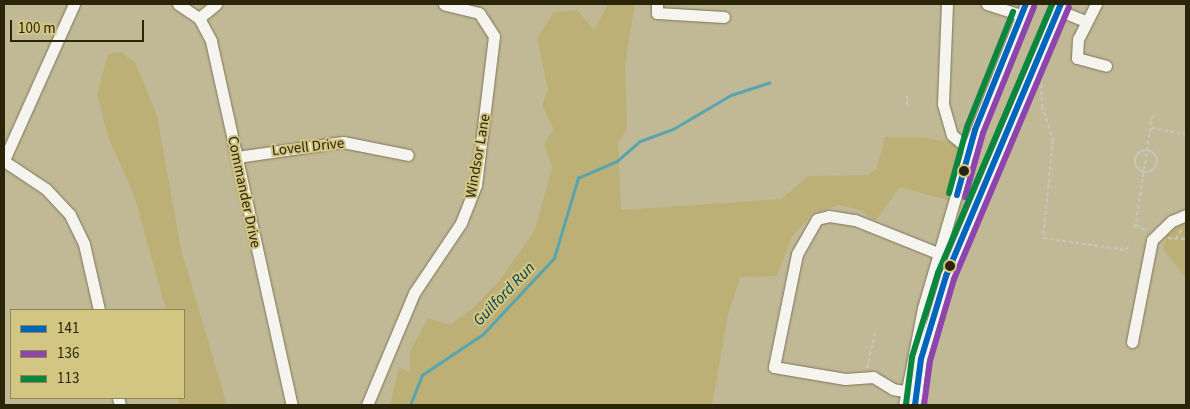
<!DOCTYPE html>
<html>
<head>
<meta charset="utf-8">
<style>
  body { margin:0 }
  #map { position:relative; width:1190px; height:409px; overflow:hidden; background:#c1b995; font-family:"Source Sans 3",sans-serif }
  div>[style] { position:absolute }
  .green>* { inset:0; background:#bcb077 }
  .stream>* { height:2.5px; margin:-1.25px; padding:0 1.25px; transform-origin:1.25px; border-radius:1.25px; background:#58a5af }
  .path>* { height:2px; margin-top:-1px; transform-origin:0; background:repeating-linear-gradient(90deg,#c7c5ba 0 4px,transparent 0 6.5px) }
  .path>.ring { margin:-1px; padding:0; box-sizing:content-box; background:none; border:2px solid #c7c5ba; border-radius:50% }
  .roads { filter:drop-shadow(0 0 1px #7b755b) drop-shadow(0 0 1px #7b755b) }
  .minor>* { height:11px; margin:-5.5px; padding:0 5.5px; transform-origin:5.5px; border-radius:5.5px; background:#f6f4ef }
  .bus-1>* { height:6px; margin:-3px; padding:0 3px; transform-origin:3px; border-radius:3px; background:#0065bd }
  .bus-2>* { height:6px; margin:-3px; padding:0 3px; transform-origin:3px; border-radius:3px; background:#8e44ad }
  .bus-3>* { height:6px; margin:-3px; padding:0 3px; transform-origin:3px; border-radius:3px; background:#0a863f }
  .dots>* { width:14px; height:14px; translate:-50% -50%; box-sizing:border-box; border:2px solid #d3c683; border-radius:50% }
  span { translate:-50% -50%; white-space:nowrap; text-align:center; line-height:1.15; -webkit-text-stroke:4px #d3c683; paint-order:stroke }
  .street-label { font-size:15px; color:#2a2509 }
  .water-label { font-size:16px; color:#004252; font-style:italic }
  .frame { position:absolute; inset:0; border:5px solid #2a2509; pointer-events:none }
  .legend { position:absolute; left:10px; top:309px; width:175px; height:90px; box-sizing:border-box; background:#d3c683; border:1px solid #8f8652; margin:0; padding:6px 9px; list-style:none; font-size:15px; color:#2a2509 }
  .legend li { display:flex; align-items:center; gap:10px; height:25px }
  .legend b { width:25px; border:1px solid #8f8652 }
  .scale { position:absolute; left:10px; top:20px; width:134px; height:22px; box-sizing:border-box; border:2px solid #2a2509; border-top:0; padding-left:6px; font-size:15px; line-height:18px; white-space:nowrap; color:#2a2509; -webkit-text-stroke:4px #d3c683; paint-order:stroke }
</style>
</head>
<body>
<div id="map">
  <div class="green">
    <div style="clip-path:polygon(608px 4px,635px 4px,625px 65px,627px 130px,618px 142px,621px 210px,781px 199px,808px 176px,868px 175px,877px 168px,885px 137px,921px 137px,975px 147px,950px 201px,900px 187px,875px 221px,860px 210px,839px 205px,812px 214px,792px 237px,777px 276px,740px 277px,728px 315px,712px 405px,390px 405px,398px 371px,401px 367px,410px 373px,410px 351px,428px 318px,450px 325px,472px 309px,499px 281px,535px 230px,552px 167px,544px 143px,554px 130px,542px 105px,548px 90px,537px 38px,554px 12px,577px 10px,594px 30px)"></div>
    <div style="clip-path:polygon(121px 52px,136px 64px,157px 116px,181px 249px,227px 405px,179px 405px,178px 398px,184px 398px,184px 310px,166px 310px,134px 195px,108px 137px,97px 95px,108px 54px)"></div>
    <div style="clip-path:polygon(1186px 222px,1186px 278px,1163px 249px,1168px 233px)"></div>
  </div>
  <div class="stream">
    <div style="left:410px;top:405px;width:32px;rotate:-68deg"></div>
    <div style="left:422px;top:375px;width:73px;rotate:-33.9deg"></div>
    <div style="left:483px;top:334px;width:104px;rotate:-46.9deg"></div>
    <div style="left:554px;top:258px;width:84px;rotate:-73.3deg"></div>
    <div style="left:578px;top:178px;width:43px;rotate:-23.6deg"></div>
    <div style="left:617px;top:161px;width:30px;rotate:-41deg"></div>
    <div style="left:640px;top:141px;width:35px;rotate:-20deg"></div>
    <div style="left:673px;top:129px;width:67px;rotate:-30.4deg"></div>
    <div style="left:731px;top:95px;width:40px;rotate:-18deg"></div>
  </div>
  <div class="path">
    <div style="left:1041px;top:78px;width:28px;rotate:88deg"></div>
    <div style="left:1042px;top:106px;width:36px;rotate:72deg"></div>
    <div style="left:1053px;top:140px;width:99px;rotate:95.8deg"></div>
    <div style="left:1043px;top:238px;width:84px;rotate:8.2deg"></div>
    <div style="left:1126px;top:250px;width:7px;rotate:-56deg"></div>
    <div style="left:907px;top:105px;width:9px;rotate:-90deg"></div>
    <div style="left:1151px;top:128px;width:36px;rotate:10deg"></div>
    <div class="ring" style="left:1135px;top:150px;width:20px;height:20px"></div>
    <div style="left:1136px;top:225px;width:13px;rotate:29deg"></div>
    <div style="left:1135px;top:228px;width:117px;rotate:-81.2deg"></div>
    <div style="left:1168px;top:238px;width:18px;rotate:3deg"></div>
    <div style="left:1176px;top:239px;width:12px;rotate:-59deg"></div>
    <div style="left:867px;top:368px;width:40px;rotate:-77deg"></div>
  </div>
  <div class="roads">
    <div class="minor">
      <div style="left:178px;top:4px;width:25px;rotate:34deg"></div>
      <div style="left:199px;top:18px;width:26px;rotate:62deg"></div>
      <div style="left:211px;top:41px;width:373px;rotate:77.5deg"></div>
      <div style="left:657px;top:4px;width:9px;rotate:90deg"></div>
      <div style="left:657px;top:13px;width:67px;rotate:3.4deg"></div>
      <div style="left:947px;top:4px;width:100px;rotate:92.3deg"></div>
      <div style="left:943px;top:104px;width:32px;rotate:74deg"></div>
      <div style="left:952px;top:135px;width:23px;rotate:40deg"></div>
      <div style="left:987px;top:4px;width:36px;rotate:18deg"></div>
      <div style="left:1096px;top:4px;width:39px;rotate:117deg"></div>
      <div style="left:1078px;top:39px;width:19px;rotate:93deg"></div>
      <div style="left:1077px;top:58px;width:30px;rotate:15deg"></div>
      <div style="left:1058px;top:10px;width:29px;rotate:22deg"></div>
      <div style="left:199px;top:18px;width:22px;rotate:-39deg"></div>
      <div style="left:237px;top:157px;width:107px;rotate:-8.1deg"></div>
      <div style="left:343px;top:142px;width:66px;rotate:11.3deg"></div>
      <div style="left:4px;top:160px;width:171px;rotate:-65.8deg"></div>
      <div style="left:4px;top:161px;width:50px;rotate:33.7deg"></div>
      <div style="left:46px;top:189px;width:35px;rotate:47deg"></div>
      <div style="left:70px;top:215px;width:32px;rotate:64deg"></div>
      <div style="left:84px;top:244px;width:68px;rotate:77.2deg"></div>
      <div style="left:1132px;top:342px;width:104px;rotate:-78.9deg"></div>
      <div style="left:1152px;top:240px;width:28px;rotate:-44deg"></div>
      <div style="left:1172px;top:221px;width:15px;rotate:-23deg"></div>
      <div style="left:917px;top:393px;width:24px;rotate:-171deg"></div>
      <div style="left:893px;top:389px;width:23px;rotate:-149deg"></div>
      <div style="left:873px;top:377px;width:28px;rotate:176deg"></div>
      <div style="left:845px;top:379px;width:72px;rotate:-170.4deg"></div>
      <div style="left:774px;top:367px;width:115px;rotate:-78.5deg"></div>
      <div style="left:797px;top:254px;width:40px;rotate:-60.3deg"></div>
      <div style="left:817px;top:219px;width:12px;rotate:-14deg"></div>
      <div style="left:829px;top:216px;width:26px;rotate:9deg"></div>
      <div style="left:855px;top:220px;width:92px;rotate:21.8deg"></div>
      <div style="left:118px;top:398px;width:7px;rotate:74deg"></div>
      <div style="left:367px;top:405px;width:121px;rotate:-67.2deg"></div>
      <div style="left:414px;top:293px;width:84px;rotate:-56.1deg"></div>
      <div style="left:461px;top:223px;width:41px;rotate:-68.5deg"></div>
      <div style="left:476px;top:185px;width:150px;rotate:-83.1deg"></div>
      <div style="left:494px;top:36px;width:27px;rotate:-123deg"></div>
      <div style="left:479px;top:13px;width:36px;rotate:-166deg"></div>
      <div style="left:904px;top:405px;width:99px;rotate:-78.9deg"></div>
      <div style="left:923px;top:308px;width:175px;rotate:-73.7deg"></div>
      <div style="left:972px;top:140px;width:146px;rotate:-68.3deg"></div>
      <div style="left:915px;top:405px;width:46px;rotate:-82.6deg"></div>
      <div style="left:921px;top:359px;width:87px;rotate:-73.2deg"></div>
      <div style="left:946px;top:276px;width:295px;rotate:-67.1deg"></div>
    </div>
  </div>
  <div class="bus-1">
    <div style="left:957px;top:195px;width:67px;rotate:-74.5deg"></div>
    <div style="left:975px;top:130px;width:136px;rotate:-68deg"></div>
    <div style="left:915px;top:405px;width:46px;rotate:-82.6deg"></div>
    <div style="left:921px;top:359px;width:87px;rotate:-73.2deg"></div>
    <div style="left:946px;top:276px;width:295px;rotate:-67.1deg"></div>
  </div>
  <div class="bus-2">
    <div style="left:965px;top:197px;width:66px;rotate:-74.3deg"></div>
    <div style="left:983px;top:133px;width:136px;rotate:-68deg"></div>
    <div style="left:924px;top:405px;width:44px;rotate:-82.2deg"></div>
    <div style="left:930px;top:361px;width:85px;rotate:-73.7deg"></div>
    <div style="left:954px;top:279px;width:295px;rotate:-67.1deg"></div>
  </div>
  <div class="bus-3">
    <div style="left:949px;top:193px;width:68px;rotate:-74.7deg"></div>
    <div style="left:967px;top:127px;width:124px;rotate:-68.2deg"></div>
    <div style="left:906px;top:404px;width:47px;rotate:-82.7deg"></div>
    <div style="left:912px;top:357px;width:88px;rotate:-72.8deg"></div>
    <div style="left:938px;top:273px;width:292px;rotate:-67deg"></div>
  </div>
  <div class="dots">
    <div style="left:964px;top:171px;background:#2a2509"></div>
    <div style="left:950px;top:266px;background:#2a2509"></div>
  </div>
  <div class="street-label">
    <span style="left:308px;top:147px;rotate:-6deg">Lovell Drive</span>
    <span style="left:478px;top:156px;rotate:-80deg">Windsor Lane</span>
    <span style="left:244px;top:192px;rotate:78deg">Commander Drive</span>
  </div>
  <div class="water-label">
    <span style="left:504px;top:294px;rotate:-46deg">Guilford Run</span>
  </div>
  <div class="frame"></div>
  <ul class="legend">
  <li><b style="height:6px;background:#0065bd"></b>141</li>
  <li><b style="height:6px;background:#8e44ad"></b>136</li>
  <li><b style="height:6px;background:#0a863f"></b>113</li>
  </ul>
  <div class="scale">100 m</div>
</div>
</body>
</html>
